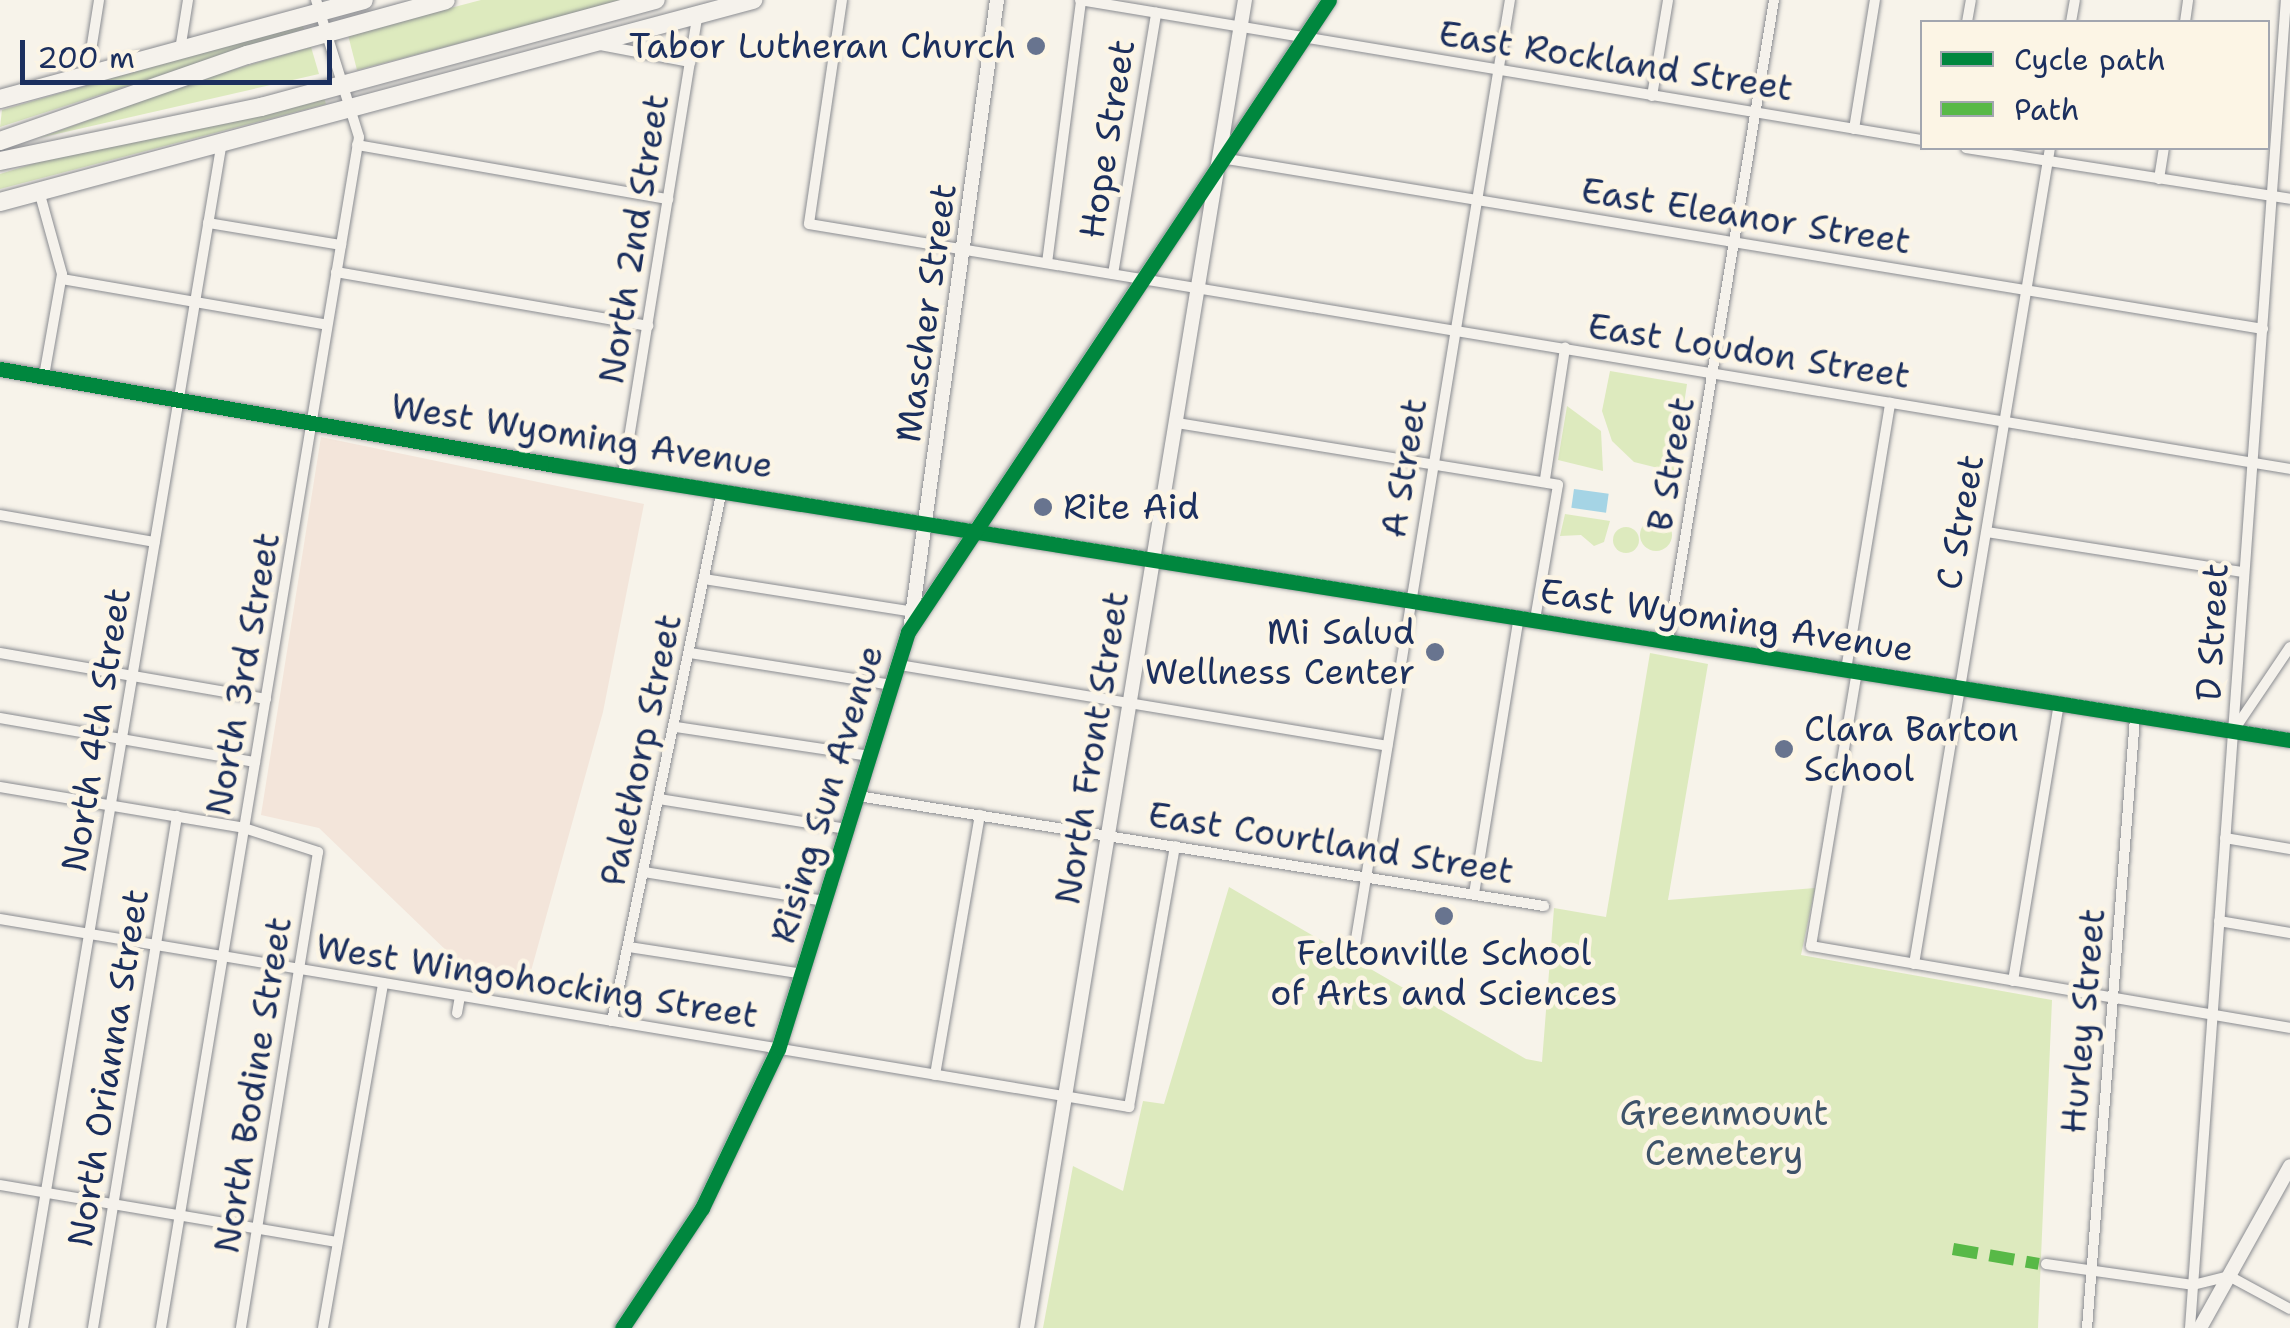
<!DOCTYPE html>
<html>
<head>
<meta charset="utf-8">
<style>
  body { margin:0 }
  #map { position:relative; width:2290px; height:1328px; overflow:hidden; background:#f7f3ea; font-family:"Shantell Sans",sans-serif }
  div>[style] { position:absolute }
  .built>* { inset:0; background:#f3e5da }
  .green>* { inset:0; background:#ddeabe }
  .round { border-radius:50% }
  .water>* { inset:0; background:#a5d4e5; transform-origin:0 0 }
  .roads { filter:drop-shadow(0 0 2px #8a8c91) drop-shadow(0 0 2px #8a8c91) }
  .street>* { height:10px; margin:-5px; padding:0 5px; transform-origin:5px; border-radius:5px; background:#f5f2ec }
  .secondary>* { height:14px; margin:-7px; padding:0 7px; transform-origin:7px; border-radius:7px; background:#f5f2ec }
  .highway>* { height:18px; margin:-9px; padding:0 9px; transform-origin:9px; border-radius:9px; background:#f5f2ec }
  .quiet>* { height:12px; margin-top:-6px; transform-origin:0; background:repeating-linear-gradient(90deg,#58b947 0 25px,transparent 0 37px) }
  .cycleway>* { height:15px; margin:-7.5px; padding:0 7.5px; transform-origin:7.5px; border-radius:7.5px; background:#00873e }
  .dots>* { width:28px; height:28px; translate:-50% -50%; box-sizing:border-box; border:5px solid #fcf5e5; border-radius:50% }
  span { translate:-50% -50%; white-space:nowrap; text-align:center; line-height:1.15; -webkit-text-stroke:9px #fcf5e5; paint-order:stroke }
  .poi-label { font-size:35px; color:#1b2f5e }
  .right { translate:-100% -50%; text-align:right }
  .left { translate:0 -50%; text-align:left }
  .street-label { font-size:35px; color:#1b2f5e }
  .park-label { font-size:35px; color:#3e536a }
  .legend { position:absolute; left:1920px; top:20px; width:350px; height:130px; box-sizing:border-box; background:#fcf5e5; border:2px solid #a2a6af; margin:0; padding:12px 18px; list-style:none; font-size:30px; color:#1b2f5e }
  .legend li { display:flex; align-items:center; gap:20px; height:50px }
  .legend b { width:50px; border:2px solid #a2a6af }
  .scale { position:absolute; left:20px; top:40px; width:312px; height:45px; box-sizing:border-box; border:5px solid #1b2f5e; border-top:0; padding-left:12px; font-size:30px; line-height:35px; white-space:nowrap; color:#1b2f5e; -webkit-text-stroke:8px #fcf5e5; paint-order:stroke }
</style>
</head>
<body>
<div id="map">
  <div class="built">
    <div style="clip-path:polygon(321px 437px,644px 504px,603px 712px,526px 989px,479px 982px,319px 828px,261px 815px)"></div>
  </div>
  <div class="green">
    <div style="clip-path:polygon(481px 0,625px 0,357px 70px,348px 35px)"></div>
    <div style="clip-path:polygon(301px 23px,304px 29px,0 127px,2px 110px)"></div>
    <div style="clip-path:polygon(311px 47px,319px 74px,39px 138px,211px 76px)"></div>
    <div style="clip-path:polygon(324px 98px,326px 104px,0 189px,0 174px,80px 149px)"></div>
    <div style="clip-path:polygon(1610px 371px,1687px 384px,1674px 472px,1634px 462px,1612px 441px,1602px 411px)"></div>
    <div style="clip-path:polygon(1567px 406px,1601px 431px,1603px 471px,1558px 460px)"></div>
    <div style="clip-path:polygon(1565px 514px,1610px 521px,1604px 542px,1594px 546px,1581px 535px,1560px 536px)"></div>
    <div class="round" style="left:1640px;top:519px;width:32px;height:32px"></div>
    <div class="round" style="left:1613px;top:527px;width:26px;height:26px"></div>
    <div style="clip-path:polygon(1650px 653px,1708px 664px,1668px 900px,1815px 888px,1801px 955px,2052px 1000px,2038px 1328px,1043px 1328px,1073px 1166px,1123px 1191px,1143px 1101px,1164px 1104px,1229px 887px,1526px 1059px,1542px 1062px,1554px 908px,1606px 917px)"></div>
  </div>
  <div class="water">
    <div style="left:1574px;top:489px;width:35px;height:19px;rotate:8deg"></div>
  </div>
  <div class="roads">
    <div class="street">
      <div style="left:842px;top:0;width:226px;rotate:98.4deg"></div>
      <div style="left:809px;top:224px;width:1501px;rotate:9.39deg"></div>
      <div style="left:1080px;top:0;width:854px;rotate:9.44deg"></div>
      <div style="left:1967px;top:22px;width:22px;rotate:-80deg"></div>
      <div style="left:2071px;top:22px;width:22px;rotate:-80deg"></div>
      <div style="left:2185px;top:22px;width:22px;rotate:-82deg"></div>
      <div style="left:600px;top:45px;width:92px;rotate:10.7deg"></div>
      <div style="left:180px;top:50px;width:51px;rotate:-80.9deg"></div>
      <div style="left:87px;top:76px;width:77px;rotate:-81deg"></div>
      <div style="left:1652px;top:96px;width:97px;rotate:-80.5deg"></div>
      <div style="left:1854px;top:129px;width:131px;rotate:-80.8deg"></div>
      <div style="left:357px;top:145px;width:316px;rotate:9.9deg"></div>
      <div style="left:1966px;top:148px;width:328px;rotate:8.9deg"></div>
      <div style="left:1221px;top:158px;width:1056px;rotate:9.32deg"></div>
      <div style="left:2159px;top:179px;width:31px;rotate:-81deg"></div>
      <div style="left:39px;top:191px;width:86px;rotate:74.5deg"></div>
      <div style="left:62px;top:274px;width:104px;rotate:100deg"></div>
      <div style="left:208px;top:223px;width:135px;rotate:9.4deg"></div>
      <div style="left:1047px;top:263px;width:265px;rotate:-82.6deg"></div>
      <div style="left:336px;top:272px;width:317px;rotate:9.8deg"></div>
      <div style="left:1113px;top:274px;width:265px;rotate:-80.6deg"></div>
      <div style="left:62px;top:279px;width:269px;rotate:9.8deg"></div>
      <div style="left:1177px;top:423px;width:386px;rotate:9.2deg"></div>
      <div style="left:1558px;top:485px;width:137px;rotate:99.7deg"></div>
      <div style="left:623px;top:475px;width:469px;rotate:-80.8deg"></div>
      <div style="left:1545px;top:479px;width:133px;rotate:-81.3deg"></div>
      <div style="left:0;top:515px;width:157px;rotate:9.9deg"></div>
      <div style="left:1987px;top:532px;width:259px;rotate:8.9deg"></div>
      <div style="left:704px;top:579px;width:213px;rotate:8.9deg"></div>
      <div style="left:1668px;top:641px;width:650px;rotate:-80.61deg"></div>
      <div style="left:0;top:653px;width:270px;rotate:9.8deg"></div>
      <div style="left:690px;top:653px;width:206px;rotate:9deg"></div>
      <div style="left:899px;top:665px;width:495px;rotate:9.4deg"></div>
      <div style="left:1846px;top:670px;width:271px;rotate:-80.6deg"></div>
      <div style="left:1857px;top:671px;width:279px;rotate:99.5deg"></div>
      <div style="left:1811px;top:946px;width:486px;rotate:9.7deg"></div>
      <div style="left:0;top:718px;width:259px;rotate:9.8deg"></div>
      <div style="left:676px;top:727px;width:196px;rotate:8.5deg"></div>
      <div style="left:2234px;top:730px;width:100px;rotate:-56deg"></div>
      <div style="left:0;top:787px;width:247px;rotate:9.5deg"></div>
      <div style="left:244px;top:828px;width:78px;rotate:18deg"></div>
      <div style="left:318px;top:852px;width:482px;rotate:99.2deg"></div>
      <div style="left:858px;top:796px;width:695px;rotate:9.11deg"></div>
      <div style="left:659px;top:799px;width:190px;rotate:9.1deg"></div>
      <div style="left:2225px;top:838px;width:66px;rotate:9.6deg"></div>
      <div style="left:644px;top:872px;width:183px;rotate:9.1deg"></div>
      <div style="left:1474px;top:894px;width:281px;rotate:-80.8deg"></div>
      <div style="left:0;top:919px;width:1145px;rotate:9.45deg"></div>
      <div style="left:1129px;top:1107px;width:265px;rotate:-80deg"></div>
      <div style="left:2219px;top:921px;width:72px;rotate:9.6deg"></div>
      <div style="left:1355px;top:945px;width:958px;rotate:-80.69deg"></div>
      <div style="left:629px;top:947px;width:176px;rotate:8.8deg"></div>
      <div style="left:1914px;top:964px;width:827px;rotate:-80.54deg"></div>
      <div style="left:2013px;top:981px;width:281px;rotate:-80.6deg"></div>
      <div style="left:457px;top:1013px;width:17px;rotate:-80deg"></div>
      <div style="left:612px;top:1021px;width:542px;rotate:-78.3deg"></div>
      <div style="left:935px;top:1075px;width:264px;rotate:-80.2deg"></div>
      <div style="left:0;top:1185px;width:341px;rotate:9.6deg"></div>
      <div style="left:2046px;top:1264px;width:148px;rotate:8.1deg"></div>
      <div style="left:2193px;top:1285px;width:37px;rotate:-14deg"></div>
      <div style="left:2229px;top:1276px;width:69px;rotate:28.4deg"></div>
      <div style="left:23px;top:1328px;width:1203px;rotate:-80.48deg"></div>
      <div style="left:93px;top:1328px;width:519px;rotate:-80.68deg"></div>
      <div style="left:161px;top:1328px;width:1207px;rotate:-80.56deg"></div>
      <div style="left:359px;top:137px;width:144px;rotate:-107.4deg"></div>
      <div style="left:323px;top:1328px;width:350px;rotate:-80.1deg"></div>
      <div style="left:2087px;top:1328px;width:612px;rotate:-85.5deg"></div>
      <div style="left:2190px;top:1328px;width:1331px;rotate:-85.87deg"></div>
    </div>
    <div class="secondary">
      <div style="left:0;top:369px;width:563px;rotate:9.81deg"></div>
      <div style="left:555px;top:465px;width:1757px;rotate:9.01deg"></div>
      <div style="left:911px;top:623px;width:629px;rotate:-82.14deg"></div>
      <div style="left:622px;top:1328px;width:144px;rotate:-56.3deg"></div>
      <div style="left:702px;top:1208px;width:176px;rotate:-64.5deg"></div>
      <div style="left:778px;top:1049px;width:437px;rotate:-72.7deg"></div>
      <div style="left:908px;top:632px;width:759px;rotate:-56.33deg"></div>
      <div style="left:1027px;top:1328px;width:1346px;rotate:-80.68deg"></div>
      <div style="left:2200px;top:1328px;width:185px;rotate:-60.9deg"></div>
    </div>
    <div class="highway">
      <div style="left:0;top:99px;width:377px;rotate:-15.2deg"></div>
      <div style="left:0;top:141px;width:262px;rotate:-19.2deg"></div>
      <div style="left:247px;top:55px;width:206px;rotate:-15.4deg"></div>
      <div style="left:0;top:161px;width:267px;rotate:-11.7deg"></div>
      <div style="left:261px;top:107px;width:409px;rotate:-15.2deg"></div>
      <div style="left:0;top:202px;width:780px;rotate:-15.02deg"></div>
    </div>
  </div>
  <div class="quiet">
    <div style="left:1953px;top:1249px;width:87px;rotate:9.9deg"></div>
  </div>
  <div class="cycleway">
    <div style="left:0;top:369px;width:563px;rotate:9.81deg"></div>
    <div style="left:555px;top:465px;width:1757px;rotate:9.01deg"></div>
    <div style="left:622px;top:1328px;width:144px;rotate:-56.3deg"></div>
    <div style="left:702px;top:1208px;width:176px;rotate:-64.5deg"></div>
    <div style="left:778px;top:1049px;width:437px;rotate:-72.7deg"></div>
    <div style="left:908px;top:632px;width:759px;rotate:-56.33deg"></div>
  </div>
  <div class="dots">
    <div style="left:1036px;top:46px;background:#68748f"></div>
    <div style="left:1043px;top:507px;background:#68748f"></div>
    <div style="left:1435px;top:652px;background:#68748f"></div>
    <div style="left:1784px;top:749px;background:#68748f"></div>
    <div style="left:1444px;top:916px;background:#68748f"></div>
  </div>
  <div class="poi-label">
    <span class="right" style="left:1016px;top:46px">Tabor Lutheran Church</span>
    <span class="left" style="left:1063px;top:507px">Rite Aid</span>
    <span class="right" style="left:1415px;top:652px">Mi Salud<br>Wellness Center</span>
    <span class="left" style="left:1804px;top:749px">Clara Barton<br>School</span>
    <span style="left:1444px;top:973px">Feltonville School<br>of Arts and Sciences</span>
  </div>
  <div class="street-label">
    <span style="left:1616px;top:61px;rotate:9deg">East Rockland Street</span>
    <span style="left:1107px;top:139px;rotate:-81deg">Hope Street</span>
    <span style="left:1746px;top:216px;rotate:9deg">East Eleanor Street</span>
    <span style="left:634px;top:239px;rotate:-81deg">North 2nd Street</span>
    <span style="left:926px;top:313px;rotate:-82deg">Mascher Street</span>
    <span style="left:1749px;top:351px;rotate:9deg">East Loudon Street</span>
    <span style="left:582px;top:436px;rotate:9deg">West Wyoming Avenue</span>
    <span style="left:1671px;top:464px;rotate:-80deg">B Street</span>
    <span style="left:1404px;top:468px;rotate:-81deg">A Street</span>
    <span style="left:1960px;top:522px;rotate:-80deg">C Street</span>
    <span style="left:1727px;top:620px;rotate:9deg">East Wyoming Avenue</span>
    <span style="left:2212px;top:632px;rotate:-87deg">D Street</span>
    <span style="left:243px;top:674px;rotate:-80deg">North 3rd Street</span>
    <span style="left:96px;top:730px;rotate:-81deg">North 4th Street</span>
    <span style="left:1092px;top:748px;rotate:-81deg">North Front Street</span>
    <span style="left:641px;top:750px;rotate:-78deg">Palethorp Street</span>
    <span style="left:827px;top:794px;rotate:-73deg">Rising Sun Avenue</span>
    <span style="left:1331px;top:843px;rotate:9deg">East Courtland Street</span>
    <span style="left:537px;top:981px;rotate:9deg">West Wingohocking Street</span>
    <span style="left:2083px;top:1021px;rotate:-85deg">Hurley Street</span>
    <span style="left:108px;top:1068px;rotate:-81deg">North Orianna Street</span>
    <span style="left:253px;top:1085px;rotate:-81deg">North Bodine Street</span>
  </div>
  <div class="park-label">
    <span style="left:1724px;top:1133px">Greenmount<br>Cemetery</span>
  </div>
  <ul class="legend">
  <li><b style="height:12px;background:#00873e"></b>Cycle path</li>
  <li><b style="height:12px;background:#58b947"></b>Path</li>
  </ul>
  <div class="scale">200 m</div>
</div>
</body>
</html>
